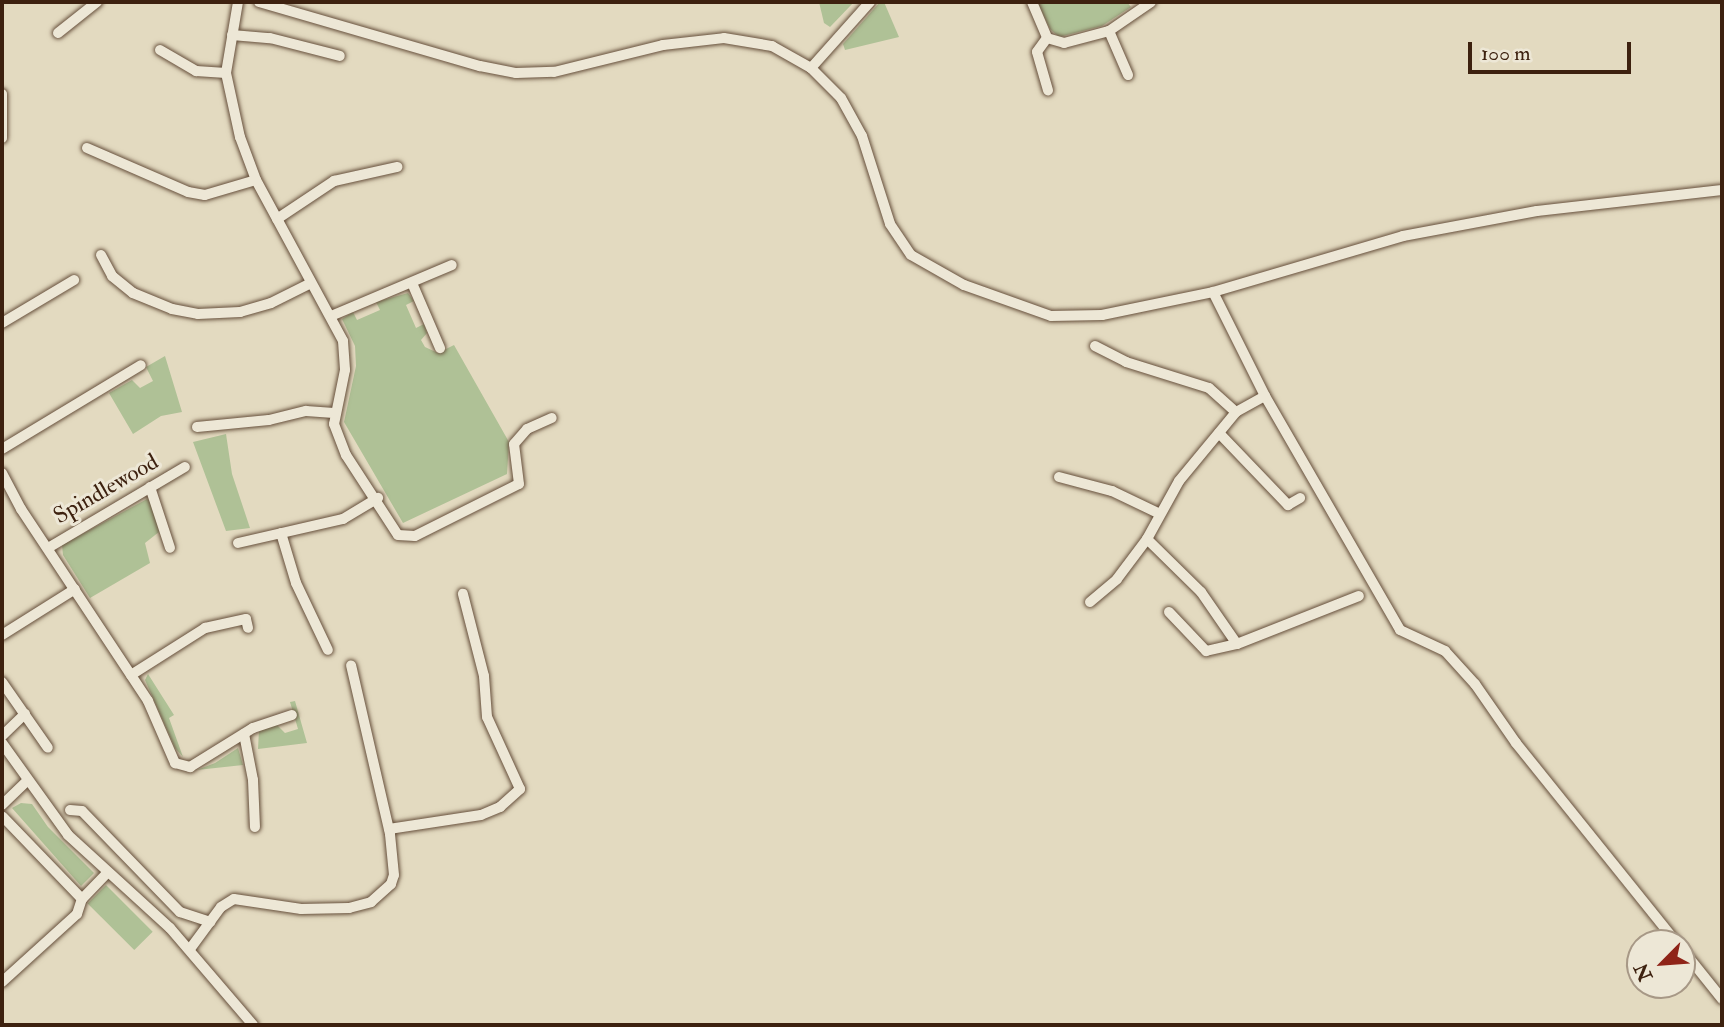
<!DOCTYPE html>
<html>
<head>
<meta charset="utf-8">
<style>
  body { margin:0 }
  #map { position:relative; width:1724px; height:1027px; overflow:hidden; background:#e3dac0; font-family:"IM FELL Double Pica",serif }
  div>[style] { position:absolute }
  .green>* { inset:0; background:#afc196; transform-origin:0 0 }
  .roads { filter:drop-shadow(0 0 2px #664f3b) drop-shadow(0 0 2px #664f3b) }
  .minor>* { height:10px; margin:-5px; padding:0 5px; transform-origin:5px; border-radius:5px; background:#ede7d6 }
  span { translate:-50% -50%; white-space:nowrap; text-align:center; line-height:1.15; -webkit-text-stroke:6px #ede7d6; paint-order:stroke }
  .street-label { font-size:23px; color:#3d210f }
  .frame { position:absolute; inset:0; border:4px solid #3d210f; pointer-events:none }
  .north { position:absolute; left:1626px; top:929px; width:70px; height:70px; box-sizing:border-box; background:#ede7d6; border:2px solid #a79886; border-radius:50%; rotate:245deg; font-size:19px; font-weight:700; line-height:28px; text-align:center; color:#3d210f }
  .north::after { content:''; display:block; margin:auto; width:24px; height:32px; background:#8f2418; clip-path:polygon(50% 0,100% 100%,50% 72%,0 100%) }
  .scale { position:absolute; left:1468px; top:42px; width:163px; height:32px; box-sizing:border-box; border:4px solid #3d210f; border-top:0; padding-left:9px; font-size:21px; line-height:24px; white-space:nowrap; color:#3d210f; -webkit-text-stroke:5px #ede7d6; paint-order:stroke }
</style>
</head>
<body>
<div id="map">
  <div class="green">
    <div style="clip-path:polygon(819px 2px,854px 2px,830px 27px,824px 23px)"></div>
    <div style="clip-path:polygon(880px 2px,884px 2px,899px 37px,845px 50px,843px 44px)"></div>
    <div style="clip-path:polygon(1127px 2px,1131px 7px,1102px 26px,1059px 37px,1050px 29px,1038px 3px)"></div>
    <div style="clip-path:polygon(408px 293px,414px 301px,406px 305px,416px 328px,424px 324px,427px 333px,421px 340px,425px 347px,438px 353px,454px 345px,509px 442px,507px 474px,403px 523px,344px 422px,356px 366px,355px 346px,342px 319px,353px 312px,357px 320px,380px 310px,376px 302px)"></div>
    <div style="clip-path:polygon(165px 356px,182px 412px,161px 416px,133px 434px,109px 393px,132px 380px,140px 388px,153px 381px,146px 367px)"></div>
    <div style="clip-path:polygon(226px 434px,232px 474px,250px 528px,226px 531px,193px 442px)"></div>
    <div style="clip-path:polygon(147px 499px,152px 502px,159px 532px,145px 543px,150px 563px,90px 598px,63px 555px,62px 545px)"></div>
    <div style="clip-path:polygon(148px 674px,174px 715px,169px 718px,183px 757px,175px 748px,145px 680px)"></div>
    <div style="clip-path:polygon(295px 701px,307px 743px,258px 749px,259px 730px,276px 724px,285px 733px,298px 729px,290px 702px)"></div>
    <div style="clip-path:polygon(238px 748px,243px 765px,197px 770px,215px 763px)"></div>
    <div style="clip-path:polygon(21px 803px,32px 804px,48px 827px,94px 873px,81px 886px,12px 808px)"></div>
    <div style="left:106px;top:885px;width:66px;height:26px;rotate:45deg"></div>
  </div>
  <div class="roads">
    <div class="minor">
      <div style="left:238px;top:2px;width:72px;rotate:99.6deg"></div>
      <div style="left:226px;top:73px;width:66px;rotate:77.7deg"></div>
      <div style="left:240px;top:137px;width:46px;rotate:69.6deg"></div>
      <div style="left:256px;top:180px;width:183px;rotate:61.6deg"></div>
      <div style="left:343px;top:341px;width:29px;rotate:86deg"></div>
      <div style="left:345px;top:370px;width:55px;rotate:101.5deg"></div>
      <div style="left:334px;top:424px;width:33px;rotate:69deg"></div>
      <div style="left:346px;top:455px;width:95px;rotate:57deg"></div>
      <div style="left:398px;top:535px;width:17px;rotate:3deg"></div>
      <div style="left:415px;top:536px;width:116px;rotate:-26.6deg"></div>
      <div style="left:519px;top:484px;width:40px;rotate:-97.1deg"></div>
      <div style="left:514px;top:444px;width:20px;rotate:-49deg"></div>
      <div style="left:527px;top:429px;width:27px;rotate:-24deg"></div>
      <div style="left:259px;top:2px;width:230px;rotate:16.2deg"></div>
      <div style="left:480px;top:66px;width:37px;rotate:11deg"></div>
      <div style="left:516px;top:73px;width:38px;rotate:-2deg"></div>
      <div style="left:554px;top:72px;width:112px;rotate:-13.9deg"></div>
      <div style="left:663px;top:45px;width:61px;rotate:-6.5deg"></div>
      <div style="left:724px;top:38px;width:49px;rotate:9.5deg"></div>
      <div style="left:772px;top:46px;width:45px;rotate:29.4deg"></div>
      <div style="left:811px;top:68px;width:42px;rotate:45deg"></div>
      <div style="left:841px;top:98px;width:43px;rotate:61.1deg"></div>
      <div style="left:862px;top:136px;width:92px;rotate:72.3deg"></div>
      <div style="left:890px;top:224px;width:37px;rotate:56deg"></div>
      <div style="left:911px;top:255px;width:61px;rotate:29.5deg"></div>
      <div style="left:964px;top:285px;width:92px;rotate:19.6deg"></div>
      <div style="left:1051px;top:316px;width:51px;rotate:-1.1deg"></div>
      <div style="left:1102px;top:315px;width:113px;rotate:-11.7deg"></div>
      <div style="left:1213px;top:292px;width:198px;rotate:-16.4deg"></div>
      <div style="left:1403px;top:236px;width:136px;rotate:-10.6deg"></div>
      <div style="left:1537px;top:211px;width:186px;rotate:-6.5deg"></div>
      <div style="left:1032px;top:2px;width:39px;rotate:67deg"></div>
      <div style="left:1047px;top:38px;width:18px;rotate:16deg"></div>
      <div style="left:1064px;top:43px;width:47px;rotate:-14.9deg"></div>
      <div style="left:1109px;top:31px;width:51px;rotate:-34.6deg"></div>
      <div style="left:1109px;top:31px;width:48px;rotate:66.6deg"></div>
      <div style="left:58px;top:33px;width:50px;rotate:-38.5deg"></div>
      <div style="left:232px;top:35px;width:38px;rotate:5deg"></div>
      <div style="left:270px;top:38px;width:72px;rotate:14.4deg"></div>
      <div style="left:1047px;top:38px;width:17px;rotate:126deg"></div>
      <div style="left:1037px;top:52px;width:40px;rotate:74deg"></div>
      <div style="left:160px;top:50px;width:42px;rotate:30.3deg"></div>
      <div style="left:196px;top:71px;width:30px;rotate:4deg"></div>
      <div style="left:811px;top:68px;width:89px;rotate:-48.2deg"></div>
      <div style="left:2px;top:94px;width:44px;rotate:90deg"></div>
      <div style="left:87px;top:148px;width:110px;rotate:23.5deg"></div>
      <div style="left:188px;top:192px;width:17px;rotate:10deg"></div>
      <div style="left:205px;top:195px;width:53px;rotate:-16.4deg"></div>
      <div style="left:277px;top:219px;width:69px;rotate:-33.7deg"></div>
      <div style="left:334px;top:181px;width:65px;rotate:-12.5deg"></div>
      <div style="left:101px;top:255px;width:24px;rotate:62deg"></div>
      <div style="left:112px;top:276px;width:27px;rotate:39deg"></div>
      <div style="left:133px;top:293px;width:42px;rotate:22.3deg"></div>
      <div style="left:172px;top:309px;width:26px;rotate:11deg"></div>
      <div style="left:198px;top:314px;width:42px;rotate:-2.7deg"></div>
      <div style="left:240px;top:312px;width:32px;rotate:-16deg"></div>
      <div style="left:271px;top:303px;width:42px;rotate:-26.6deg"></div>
      <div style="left:412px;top:283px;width:71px;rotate:66.7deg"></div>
      <div style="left:1213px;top:292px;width:116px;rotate:63.4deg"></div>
      <div style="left:1265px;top:396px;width:270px;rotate:60deg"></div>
      <div style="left:1400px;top:630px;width:50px;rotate:25deg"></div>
      <div style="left:1445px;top:651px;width:45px;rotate:47.7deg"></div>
      <div style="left:1475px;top:684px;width:72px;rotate:55.2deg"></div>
      <div style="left:1516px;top:743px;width:257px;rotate:51.2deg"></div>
      <div style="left:331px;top:316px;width:131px;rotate:-22.9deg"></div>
      <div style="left:2px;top:323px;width:84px;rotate:-30.8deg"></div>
      <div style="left:1095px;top:346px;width:35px;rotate:27deg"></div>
      <div style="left:1126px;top:362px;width:87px;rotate:17.4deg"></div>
      <div style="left:1209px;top:388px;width:36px;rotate:42deg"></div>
      <div style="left:197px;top:427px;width:72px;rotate:-5.6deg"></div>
      <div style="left:269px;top:420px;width:38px;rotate:-14deg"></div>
      <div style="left:306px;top:411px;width:28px;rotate:4deg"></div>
      <div style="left:1219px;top:433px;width:100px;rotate:46.2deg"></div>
      <div style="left:1288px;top:505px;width:14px;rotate:-30deg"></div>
      <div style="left:2px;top:449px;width:162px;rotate:-31.1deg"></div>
      <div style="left:2px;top:473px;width:41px;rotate:62.2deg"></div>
      <div style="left:21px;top:509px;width:230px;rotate:56.5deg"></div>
      <div style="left:148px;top:701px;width:68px;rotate:66.5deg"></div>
      <div style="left:175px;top:763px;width:16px;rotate:15deg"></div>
      <div style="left:190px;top:767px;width:74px;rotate:-31.8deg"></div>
      <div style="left:253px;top:728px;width:41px;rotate:-18.4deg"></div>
      <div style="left:1059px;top:477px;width:55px;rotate:14.8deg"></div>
      <div style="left:1112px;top:491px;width:51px;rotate:25.6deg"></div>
      <div style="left:150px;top:487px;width:64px;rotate:71.8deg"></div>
      <div style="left:281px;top:533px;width:52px;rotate:73.3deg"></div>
      <div style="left:296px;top:583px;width:74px;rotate:64.5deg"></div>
      <div style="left:1147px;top:539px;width:76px;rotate:44.5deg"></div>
      <div style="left:1201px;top:592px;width:63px;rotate:55.3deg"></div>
      <div style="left:1237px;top:644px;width:131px;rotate:-21.5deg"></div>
      <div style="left:238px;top:543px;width:108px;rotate:-12.9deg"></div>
      <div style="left:343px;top:519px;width:41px;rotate:-31deg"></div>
      <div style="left:48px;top:548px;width:159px;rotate:-30.6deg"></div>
      <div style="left:1090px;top:602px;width:35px;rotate:-40deg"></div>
      <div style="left:1117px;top:579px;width:50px;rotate:-53.1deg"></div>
      <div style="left:1147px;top:539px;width:66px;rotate:-61.1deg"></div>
      <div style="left:1179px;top:481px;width:89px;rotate:-50.4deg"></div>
      <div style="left:1236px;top:412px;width:33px;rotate:-29deg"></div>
      <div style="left:1169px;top:612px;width:54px;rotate:46.5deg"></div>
      <div style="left:1206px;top:651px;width:32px;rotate:-13deg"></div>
      <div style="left:2px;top:635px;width:86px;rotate:-32.2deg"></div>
      <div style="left:131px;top:675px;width:88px;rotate:-32.4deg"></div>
      <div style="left:205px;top:628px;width:42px;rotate:-12.4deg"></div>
      <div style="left:246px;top:619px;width:9px;rotate:77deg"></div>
      <div style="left:2px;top:682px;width:80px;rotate:55.1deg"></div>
      <div style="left:244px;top:734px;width:47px;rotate:78.9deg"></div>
      <div style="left:253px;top:780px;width:47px;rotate:87.6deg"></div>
      <div style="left:2px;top:736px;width:32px;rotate:-44deg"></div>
      <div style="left:2px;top:743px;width:113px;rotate:54.3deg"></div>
      <div style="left:68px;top:835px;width:138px;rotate:42.4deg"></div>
      <div style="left:170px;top:928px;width:128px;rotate:49.4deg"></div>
      <div style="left:2px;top:805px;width:36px;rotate:-44deg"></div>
      <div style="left:70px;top:810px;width:12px;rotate:5deg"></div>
      <div style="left:82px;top:811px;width:141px;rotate:45.9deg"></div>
      <div style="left:180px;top:912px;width:32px;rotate:18deg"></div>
      <div style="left:389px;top:829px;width:93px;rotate:-8.7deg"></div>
      <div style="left:481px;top:815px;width:21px;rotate:-23deg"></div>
      <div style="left:500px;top:807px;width:27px;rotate:-42deg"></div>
      <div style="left:520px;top:789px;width:79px;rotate:-114.6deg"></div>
      <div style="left:487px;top:717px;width:41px;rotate:-94.2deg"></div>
      <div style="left:484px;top:676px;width:85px;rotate:-104.4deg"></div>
      <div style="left:82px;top:899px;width:37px;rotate:-46deg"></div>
      <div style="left:190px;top:949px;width:52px;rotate:-53.6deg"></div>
      <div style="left:221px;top:907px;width:15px;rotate:-32deg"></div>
      <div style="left:234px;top:899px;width:68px;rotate:8.5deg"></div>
      <div style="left:301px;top:909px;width:48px;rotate:-1.2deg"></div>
      <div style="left:349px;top:908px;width:23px;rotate:-15deg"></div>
      <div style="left:371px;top:902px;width:27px;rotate:-42deg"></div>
      <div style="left:391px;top:884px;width:9px;rotate:-72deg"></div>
      <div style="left:394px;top:875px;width:41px;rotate:-95.6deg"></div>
      <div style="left:390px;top:834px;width:173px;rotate:-103deg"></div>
      <div style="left:1682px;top:949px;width:64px;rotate:51.3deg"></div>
      <div style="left:2px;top:982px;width:101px;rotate:-42.2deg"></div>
      <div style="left:77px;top:914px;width:16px;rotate:-72deg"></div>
      <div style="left:82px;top:899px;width:114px;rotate:-133.9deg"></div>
    </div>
  </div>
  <div class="street-label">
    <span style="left:106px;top:489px;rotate:-30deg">Spindlewood</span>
  </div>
  <div class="frame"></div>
  <div class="north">N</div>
  <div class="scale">100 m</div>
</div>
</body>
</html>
